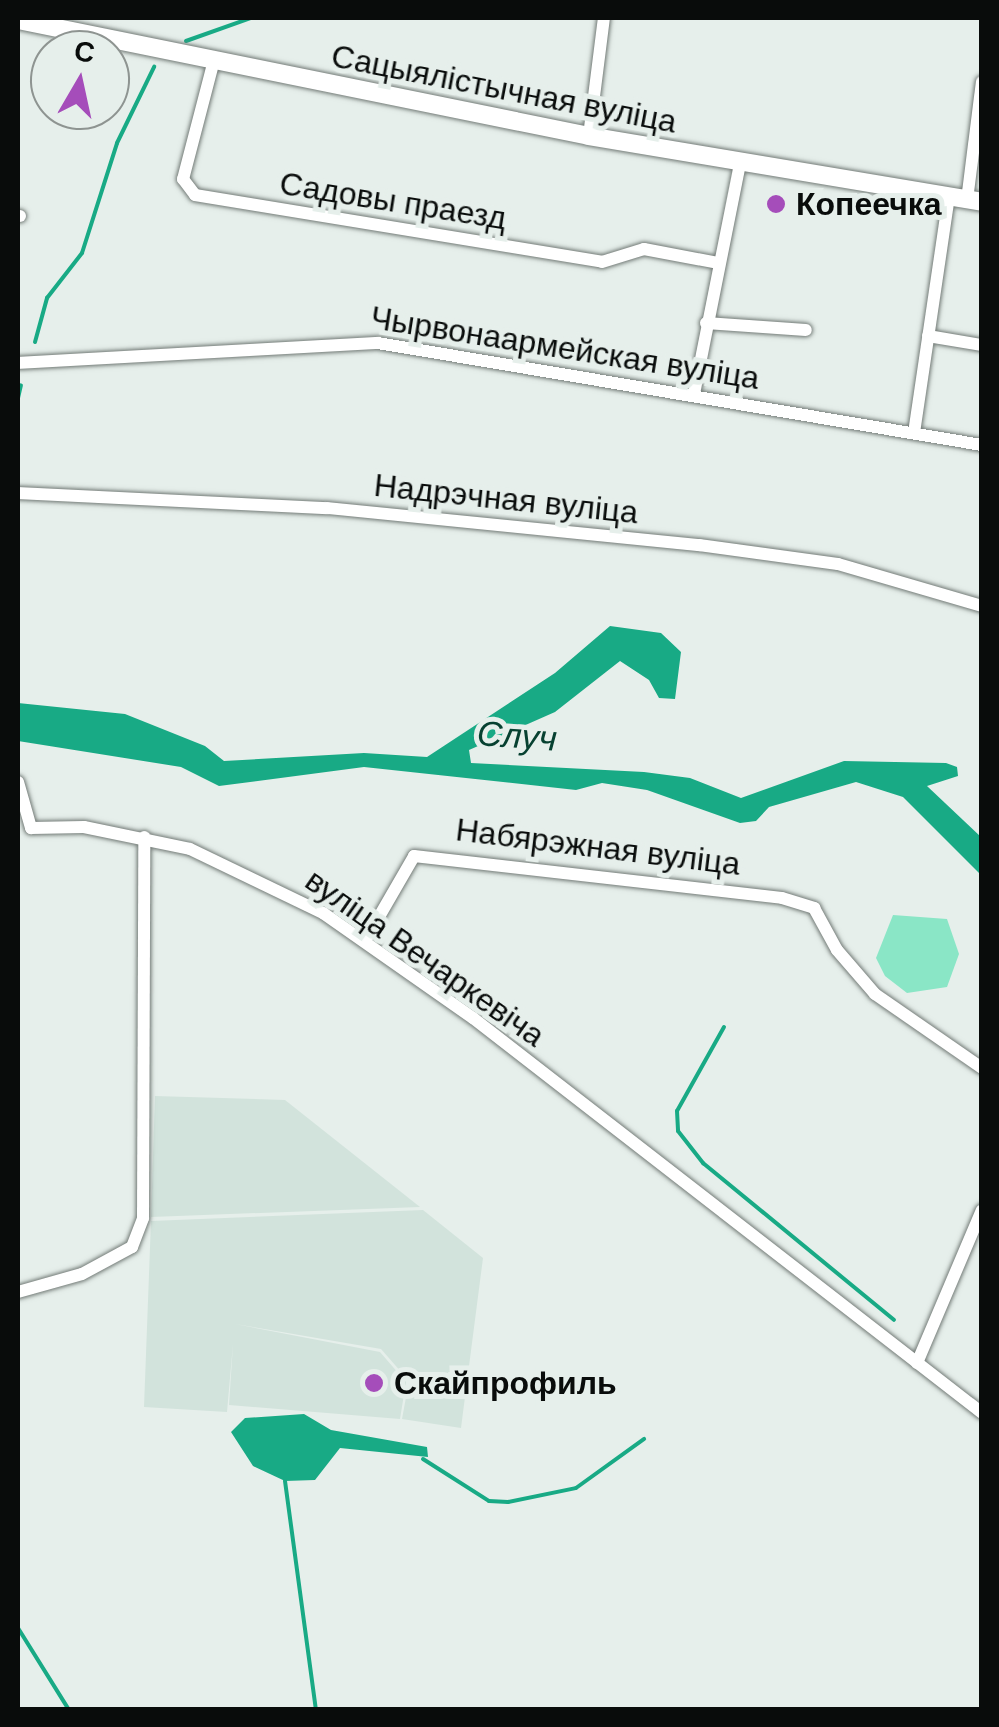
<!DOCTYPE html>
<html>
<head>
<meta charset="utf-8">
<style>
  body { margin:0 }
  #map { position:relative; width:999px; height:1727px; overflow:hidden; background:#e6efeb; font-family:"DM Sans",sans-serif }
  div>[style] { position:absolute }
  .built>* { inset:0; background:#d2e3dc }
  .green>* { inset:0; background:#8ae6c6 }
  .water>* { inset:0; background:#18aa85 }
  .stream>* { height:4px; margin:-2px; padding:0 2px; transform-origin:2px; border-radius:2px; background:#18aa85 }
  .roads { filter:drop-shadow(0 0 2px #737b77) drop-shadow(0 0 2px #737b77) }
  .minor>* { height:12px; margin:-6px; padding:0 6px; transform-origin:6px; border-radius:6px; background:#fff }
  .secondary>* { height:18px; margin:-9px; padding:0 9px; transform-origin:9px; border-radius:9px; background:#fff }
  .dots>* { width:28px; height:28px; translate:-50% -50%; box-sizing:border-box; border:5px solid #e6efeb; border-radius:50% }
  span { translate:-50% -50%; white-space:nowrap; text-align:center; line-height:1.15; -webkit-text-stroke:10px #e6efeb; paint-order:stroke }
  .street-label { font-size:32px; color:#090c0b }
  .poi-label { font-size:32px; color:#090c0b; font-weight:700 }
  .left { translate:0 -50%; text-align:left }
  .water-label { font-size:35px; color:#074131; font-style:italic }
  .frame { position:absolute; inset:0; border:20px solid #090c0b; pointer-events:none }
  .north { position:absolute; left:30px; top:30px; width:100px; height:100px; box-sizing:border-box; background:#e6efeb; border:2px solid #8e9491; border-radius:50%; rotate:9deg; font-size:28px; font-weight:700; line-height:40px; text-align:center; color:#090c0b }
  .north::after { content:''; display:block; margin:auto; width:35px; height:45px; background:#a54dba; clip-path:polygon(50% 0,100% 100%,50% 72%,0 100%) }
</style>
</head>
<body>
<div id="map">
  <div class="built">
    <div style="clip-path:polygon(155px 1096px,285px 1100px,420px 1207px,151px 1217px)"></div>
    <div style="clip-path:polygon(423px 1210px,483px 1258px,461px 1428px,402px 1419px,409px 1381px,381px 1349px,235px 1324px,380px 1352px,406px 1382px,400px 1419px,229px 1405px,233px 1344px,227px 1412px,144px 1407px,151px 1221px)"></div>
  </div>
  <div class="green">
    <div style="clip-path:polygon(893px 915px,947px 919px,959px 954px,947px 987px,907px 993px,885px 976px,876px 958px)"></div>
  </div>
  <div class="water">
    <div style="clip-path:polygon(610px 626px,661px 633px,681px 652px,675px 699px,659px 698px,649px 680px,620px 661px,555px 712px,469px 750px,471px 763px,644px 772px,690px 778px,741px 798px,844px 761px,946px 763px,957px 767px,958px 776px,927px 786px,981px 837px,981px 875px,903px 797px,856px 782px,769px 807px,756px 821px,740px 823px,647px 790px,602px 783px,576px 790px,364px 767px,219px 786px,181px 767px,18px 741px,18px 703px,125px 714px,205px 746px,224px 761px,364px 753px,427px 757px,555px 673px)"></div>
    <div style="clip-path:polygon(304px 1414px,331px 1430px,427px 1447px,428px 1457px,340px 1448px,315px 1480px,285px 1481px,253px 1466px,231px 1432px,245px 1418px)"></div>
  </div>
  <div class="stream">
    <div style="left:186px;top:41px;width:69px;rotate:-19.5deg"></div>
    <div style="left:35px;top:342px;width:46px;rotate:-74.7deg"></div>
    <div style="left:47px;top:298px;width:57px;rotate:-52.1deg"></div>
    <div style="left:82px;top:253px;width:115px;rotate:-72.3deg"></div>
    <div style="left:117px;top:143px;width:85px;rotate:-64deg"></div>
    <div style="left:18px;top:398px;width:13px;rotate:-77deg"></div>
    <div style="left:724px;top:1027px;width:96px;rotate:119.2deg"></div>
    <div style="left:677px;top:1111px;width:20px;rotate:87deg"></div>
    <div style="left:678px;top:1131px;width:41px;rotate:52deg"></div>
    <div style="left:703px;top:1163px;width:247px;rotate:39.4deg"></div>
    <div style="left:423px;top:1459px;width:78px;rotate:32.5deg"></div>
    <div style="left:489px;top:1501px;width:19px;rotate:3deg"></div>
    <div style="left:508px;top:1502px;width:69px;rotate:-11.6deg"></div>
    <div style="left:576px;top:1488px;width:84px;rotate:-35.8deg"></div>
    <div style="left:285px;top:1481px;width:231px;rotate:82.3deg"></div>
    <div style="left:18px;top:1628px;width:97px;rotate:58.1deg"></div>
  </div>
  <div class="roads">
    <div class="minor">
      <div style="left:213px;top:64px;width:119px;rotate:104.6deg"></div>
      <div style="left:183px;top:179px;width:20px;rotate:53deg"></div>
      <div style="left:195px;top:195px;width:412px;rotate:9.3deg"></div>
      <div style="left:602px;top:262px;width:44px;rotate:-17.2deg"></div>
      <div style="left:644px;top:249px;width:75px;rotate:10.7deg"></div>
      <div style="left:589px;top:136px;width:119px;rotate:-82.8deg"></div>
      <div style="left:967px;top:200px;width:119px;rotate:-82.8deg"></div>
      <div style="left:18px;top:216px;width:2px"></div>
      <div style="left:706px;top:323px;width:100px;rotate:4deg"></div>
      <div style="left:928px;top:336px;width:55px;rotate:9.5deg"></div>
      <div style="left:18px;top:363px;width:361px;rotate:-3.2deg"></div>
      <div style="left:378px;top:343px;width:613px;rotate:9.59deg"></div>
      <div style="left:694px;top:394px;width:236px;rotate:-78.7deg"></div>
      <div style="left:914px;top:433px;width:239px;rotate:-81.6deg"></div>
      <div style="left:18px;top:493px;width:309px;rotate:2.8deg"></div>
      <div style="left:327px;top:508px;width:374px;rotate:5.7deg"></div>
      <div style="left:699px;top:545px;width:140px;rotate:7.8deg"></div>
      <div style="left:838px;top:564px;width:150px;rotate:16.3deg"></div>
      <div style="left:18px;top:782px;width:48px;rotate:74.2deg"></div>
      <div style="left:31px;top:828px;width:53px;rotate:-1.1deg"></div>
      <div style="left:84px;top:827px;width:108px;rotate:11.7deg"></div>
      <div style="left:190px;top:849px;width:148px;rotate:25.7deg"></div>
      <div style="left:323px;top:913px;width:183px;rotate:35deg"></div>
      <div style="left:473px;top:1018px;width:644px;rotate:37.81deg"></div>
      <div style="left:365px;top:941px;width:98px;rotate:-60deg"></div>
      <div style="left:414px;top:856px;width:370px;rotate:6.5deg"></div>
      <div style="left:782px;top:898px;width:34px;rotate:17deg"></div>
      <div style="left:814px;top:908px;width:48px;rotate:61.3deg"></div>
      <div style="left:837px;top:950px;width:58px;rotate:49.2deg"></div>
      <div style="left:875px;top:994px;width:130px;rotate:34.7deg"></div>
      <div style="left:18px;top:1292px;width:66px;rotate:-15.7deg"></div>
      <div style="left:82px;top:1274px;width:57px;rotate:-28.4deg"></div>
      <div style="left:132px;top:1247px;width:31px;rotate:-69deg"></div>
      <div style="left:143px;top:1218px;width:381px;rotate:-89.8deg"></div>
      <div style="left:917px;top:1363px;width:166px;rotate:-67deg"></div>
    </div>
    <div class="secondary">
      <div style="left:18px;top:20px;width:583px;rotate:11.48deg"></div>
      <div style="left:589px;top:136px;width:399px;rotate:9.5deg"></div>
    </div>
  </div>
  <div class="dots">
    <div style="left:776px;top:204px;background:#a54dba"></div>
    <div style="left:374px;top:1383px;background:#a54dba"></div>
  </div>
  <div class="street-label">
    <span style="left:504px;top:89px;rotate:11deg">Сацыялістычная вуліца</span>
    <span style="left:393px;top:201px;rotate:9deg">Садовы праезд</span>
    <span style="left:565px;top:348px;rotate:9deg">Чырвонаармейская вуліца</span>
    <span style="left:506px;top:499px;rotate:6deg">Надрэчная вуліца</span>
    <span style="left:598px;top:847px;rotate:7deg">Набярэжная вуліца</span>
    <span style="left:425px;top:958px;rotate:35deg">вуліца Вечаркевіча</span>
  </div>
  <div class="poi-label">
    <span class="left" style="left:796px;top:204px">Копеечка</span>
    <span class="left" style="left:394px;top:1383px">Скайпрофиль</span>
  </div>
  <div class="water-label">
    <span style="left:517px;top:736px;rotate:4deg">Случ</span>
  </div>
  <div class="frame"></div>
  <div class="north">С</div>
</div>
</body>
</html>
